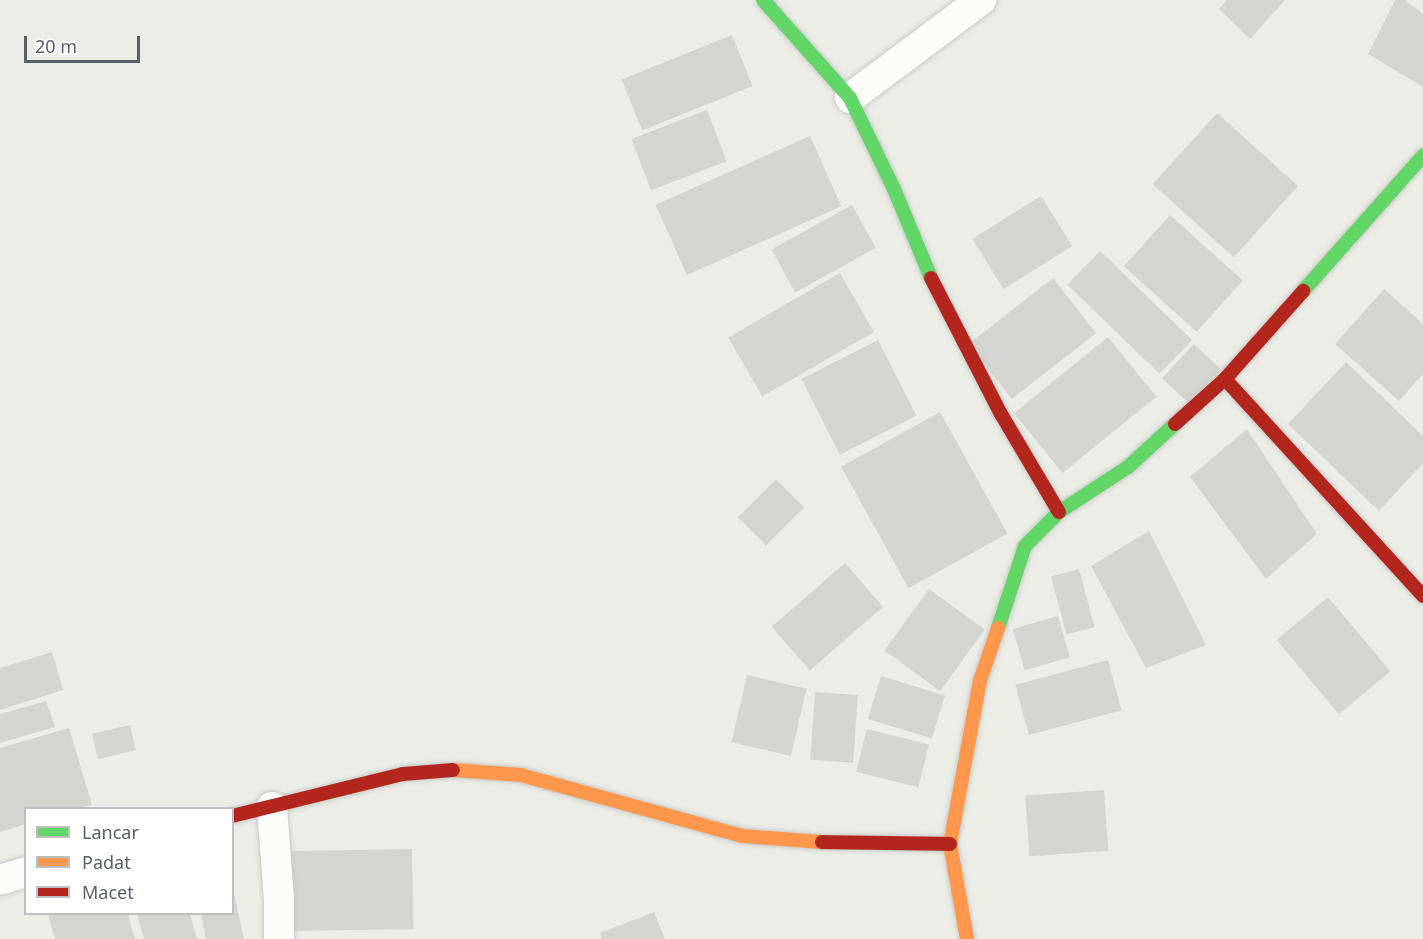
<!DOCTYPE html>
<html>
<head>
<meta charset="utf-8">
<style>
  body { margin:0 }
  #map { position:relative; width:1423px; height:939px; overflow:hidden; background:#edede7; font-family:"Noto Sans",sans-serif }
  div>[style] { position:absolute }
  .building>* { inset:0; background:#d4d4d1; transform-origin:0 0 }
  .roads { filter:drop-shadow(0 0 2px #c9cbc9) drop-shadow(0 0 2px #c9cbc9) }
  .street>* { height:30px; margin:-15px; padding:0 15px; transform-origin:15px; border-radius:15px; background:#fcfcfb }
  .fast>* { height:14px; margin:-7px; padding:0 7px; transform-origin:7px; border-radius:7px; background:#63d668 }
  .slow>* { height:14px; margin:-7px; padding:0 7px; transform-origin:7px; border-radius:7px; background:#ff974d }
  .jam>* { height:14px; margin:-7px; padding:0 7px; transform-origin:7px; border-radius:7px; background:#b3261e }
  span { translate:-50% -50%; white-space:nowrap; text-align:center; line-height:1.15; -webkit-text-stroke:4.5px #fff; paint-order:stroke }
  .legend { position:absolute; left:24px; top:807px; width:210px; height:108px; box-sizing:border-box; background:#fff; border:2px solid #bdbfc2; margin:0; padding:8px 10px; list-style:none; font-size:18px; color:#5b5f66 }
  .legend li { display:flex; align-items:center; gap:12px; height:30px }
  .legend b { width:30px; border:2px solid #bdbfc2 }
  .scale { position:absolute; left:24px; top:36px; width:116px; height:27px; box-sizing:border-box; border:3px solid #5b5f66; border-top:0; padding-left:8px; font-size:18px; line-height:21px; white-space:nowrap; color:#5b5f66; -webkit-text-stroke:4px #fff; paint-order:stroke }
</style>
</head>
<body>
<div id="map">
  <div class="building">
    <div style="clip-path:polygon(1227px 0,1285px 0,1250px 39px,1219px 9px)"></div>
    <div style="clip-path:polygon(1395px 0,1405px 0,1423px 14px,1423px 87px,1368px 54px)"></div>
    <div style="left:732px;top:35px;width:55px;height:119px;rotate:68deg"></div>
    <div style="left:707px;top:110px;width:55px;height:81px;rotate:69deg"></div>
    <div style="left:1217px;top:113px;width:109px;height:96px;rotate:42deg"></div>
    <div style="left:810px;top:136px;width:77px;height:169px;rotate:66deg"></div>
    <div style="left:1041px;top:196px;width:59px;height:81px;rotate:58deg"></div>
    <div style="left:852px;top:205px;width:49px;height:92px;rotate:61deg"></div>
    <div style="left:1170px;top:215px;width:98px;height:69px;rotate:42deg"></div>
    <div style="left:1100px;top:251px;width:128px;height:47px;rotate:44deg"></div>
    <div style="left:840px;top:273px;width:68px;height:129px;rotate:60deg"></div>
    <div style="left:1053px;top:278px;width:70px;height:107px;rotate:52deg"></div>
    <div style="clip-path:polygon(1384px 289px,1423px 324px,1423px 374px,1399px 401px,1335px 344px)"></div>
    <div style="left:1108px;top:337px;width:77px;height:121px;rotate:51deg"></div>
    <div style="left:878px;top:340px;width:85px;height:86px;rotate:63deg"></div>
    <div style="left:1194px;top:344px;width:37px;height:47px;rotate:43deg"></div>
    <div style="clip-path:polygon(1346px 362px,1423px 436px,1423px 463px,1379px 511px,1288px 424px)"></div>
    <div style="left:940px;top:412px;width:139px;height:113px;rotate:61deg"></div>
    <div style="clip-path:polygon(1247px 429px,1317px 534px,1266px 579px,1190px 477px)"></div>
    <div style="left:776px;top:479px;width:40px;height:54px;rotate:45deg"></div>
    <div style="clip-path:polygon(1149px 531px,1206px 645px,1146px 668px,1091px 566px)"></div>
    <div style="left:845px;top:563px;width:58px;height:97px;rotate:49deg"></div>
    <div style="left:1079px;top:569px;width:60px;height:29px;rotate:75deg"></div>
    <div style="left:929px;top:589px;width:69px;height:76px;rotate:36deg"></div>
    <div style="left:1328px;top:597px;width:97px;height:67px;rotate:50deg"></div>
    <div style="left:1058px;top:616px;width:43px;height:47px;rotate:74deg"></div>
    <div style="clip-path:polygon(52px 652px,63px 690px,0 710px,0 668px)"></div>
    <div style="left:1108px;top:660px;width:52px;height:96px;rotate:75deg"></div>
    <div style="left:747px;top:675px;width:61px;height:69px;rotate:13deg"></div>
    <div style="left:881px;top:676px;width:67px;height:45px;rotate:17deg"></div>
    <div style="left:815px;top:692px;width:43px;height:68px;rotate:4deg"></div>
    <div style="clip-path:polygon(46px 701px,55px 727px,0 743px,0 714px)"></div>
    <div style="left:130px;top:725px;width:26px;height:39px;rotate:77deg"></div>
    <div style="clip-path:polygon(69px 728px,92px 805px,79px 808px,26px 808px,26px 824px,0 832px,0 748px)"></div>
    <div style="left:867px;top:729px;width:64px;height:44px;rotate:14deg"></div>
    <div style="left:1104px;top:790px;width:61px;height:79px;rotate:86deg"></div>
    <div style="left:412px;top:849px;width:80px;height:126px;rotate:89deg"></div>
    <div style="clip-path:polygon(232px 884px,244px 939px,206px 939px,201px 914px,232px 914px)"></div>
    <div style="clip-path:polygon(654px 912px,665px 939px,602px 939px,600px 933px)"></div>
    <div style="clip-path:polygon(48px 914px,128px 914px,135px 939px,55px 939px)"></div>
    <div style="clip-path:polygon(137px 914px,190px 914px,197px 939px,144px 939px)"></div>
  </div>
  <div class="roads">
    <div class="street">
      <div style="left:850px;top:98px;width:164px;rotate:-36.8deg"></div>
      <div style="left:272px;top:807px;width:94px;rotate:85.7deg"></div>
      <div style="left:279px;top:901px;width:38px;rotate:90deg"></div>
      <div style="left:0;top:880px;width:27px;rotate:-17deg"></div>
    </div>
    <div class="fast">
      <div style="left:763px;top:0;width:131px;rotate:48.4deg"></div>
      <div style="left:850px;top:98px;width:101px;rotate:64.2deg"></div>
      <div style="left:894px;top:189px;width:96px;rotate:67.4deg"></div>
      <div style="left:1303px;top:291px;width:181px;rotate:-48.4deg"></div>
      <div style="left:998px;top:628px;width:86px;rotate:-71.8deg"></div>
      <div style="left:1025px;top:546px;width:48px;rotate:-45deg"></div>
      <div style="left:1059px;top:512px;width:82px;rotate:-33.1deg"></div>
      <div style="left:1128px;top:467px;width:64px;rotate:-42.5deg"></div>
    </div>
    <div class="slow">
      <div style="left:453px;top:770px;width:68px;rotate:4.2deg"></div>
      <div style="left:521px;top:775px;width:229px;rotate:15.4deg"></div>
      <div style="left:742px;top:836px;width:80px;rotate:4.3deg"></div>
      <div style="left:967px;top:939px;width:97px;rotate:-100.1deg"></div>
      <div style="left:950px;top:844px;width:166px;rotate:-79.6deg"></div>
      <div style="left:980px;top:681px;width:56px;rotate:-71.2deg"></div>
    </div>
    <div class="jam">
      <div style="left:931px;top:278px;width:153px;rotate:62.8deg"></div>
      <div style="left:1001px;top:414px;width:114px;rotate:59.4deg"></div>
      <div style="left:1225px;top:379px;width:294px;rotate:47.6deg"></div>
      <div style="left:1175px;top:424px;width:67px;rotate:-42deg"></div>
      <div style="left:1225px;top:379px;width:118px;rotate:-48.4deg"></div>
      <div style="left:232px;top:816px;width:176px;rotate:-13.8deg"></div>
      <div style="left:403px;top:774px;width:50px;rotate:-4.6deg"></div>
      <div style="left:822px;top:842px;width:128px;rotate:0.9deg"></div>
    </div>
  </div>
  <ul class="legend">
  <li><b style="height:8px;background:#63d668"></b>Lancar</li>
  <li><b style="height:8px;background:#ff974d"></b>Padat</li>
  <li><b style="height:8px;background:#b3261e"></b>Macet</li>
  </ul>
  <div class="scale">20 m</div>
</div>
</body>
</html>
